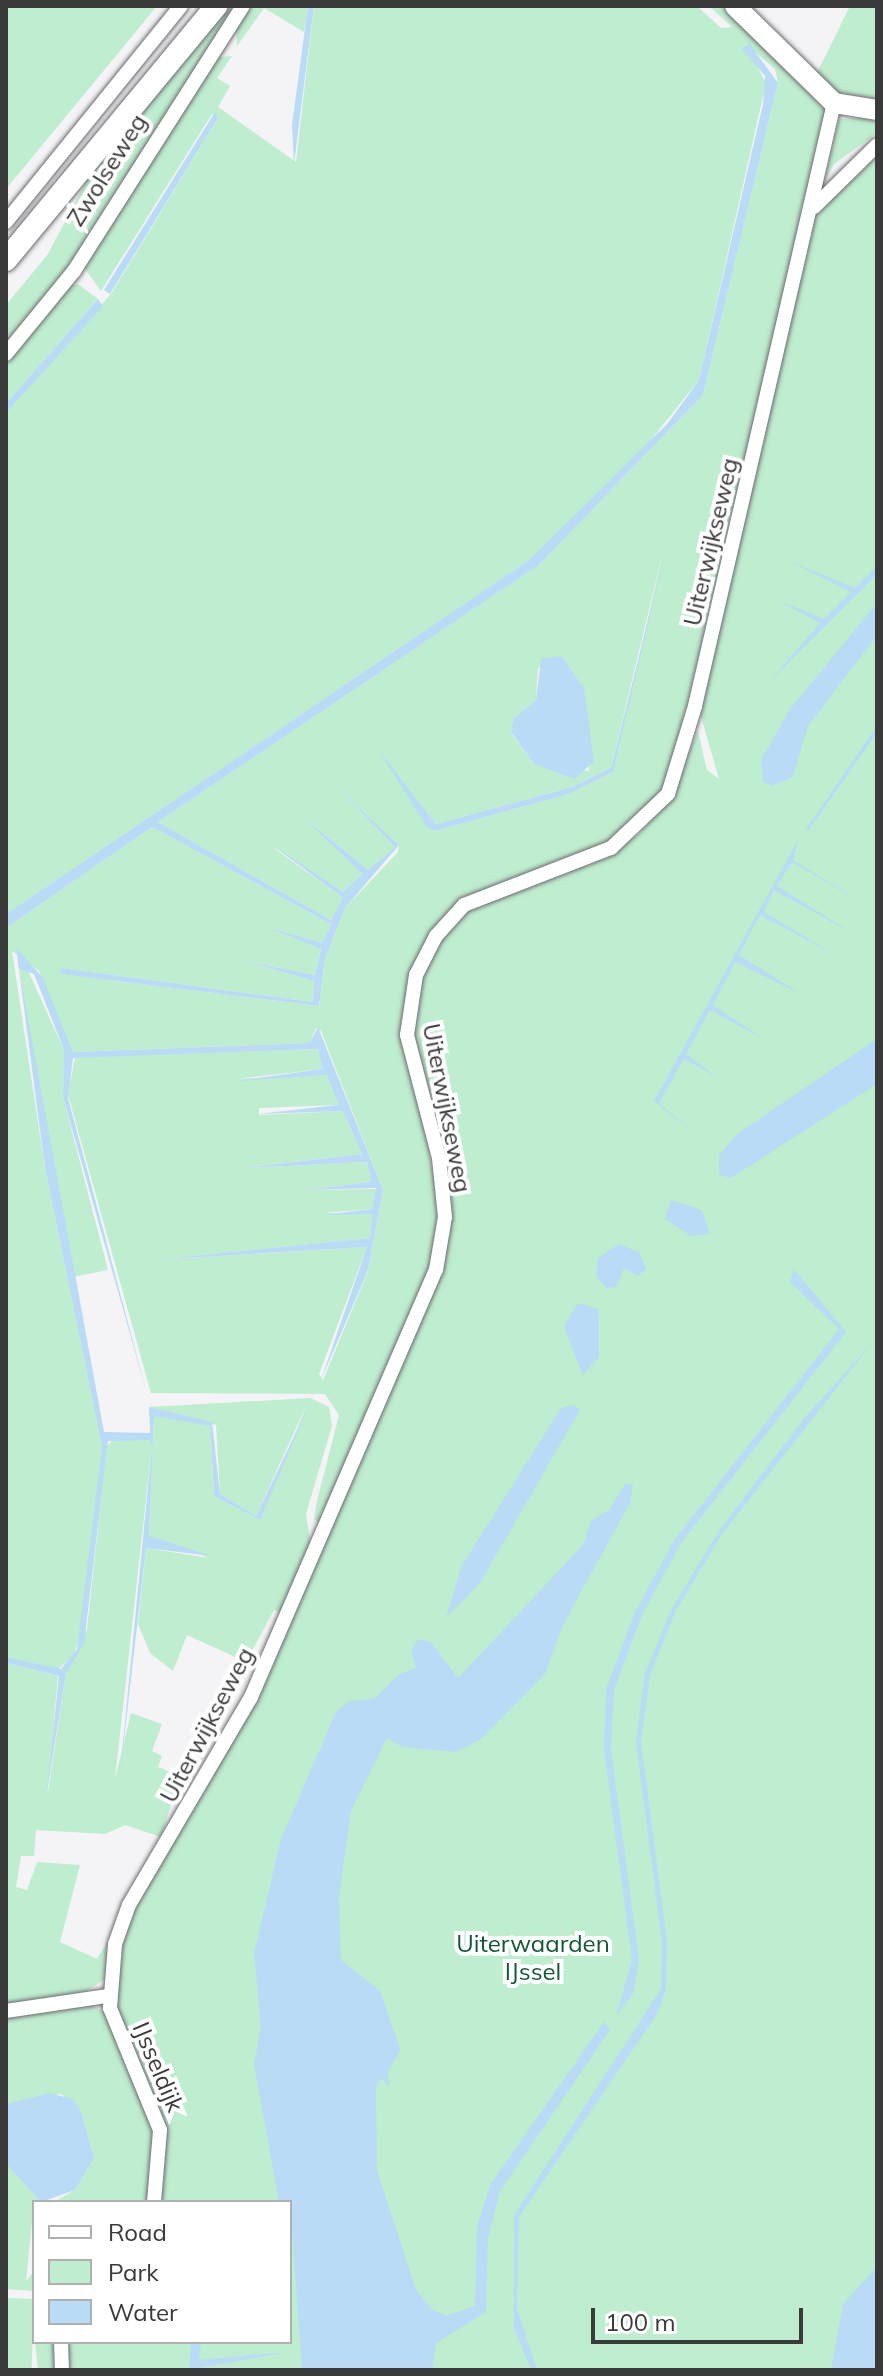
<!DOCTYPE html>
<html>
<head>
<meta charset="utf-8">
<style>
  body { margin:0 }
  #map { position:relative; width:883px; height:2376px; overflow:hidden; background:#f4f3f6; font-family:Mulish,sans-serif }
  div>[style] { position:absolute }
  .green>* { inset:0; background:#bfedcf; transform-origin:0 0 }
  .water>* { inset:0; background:#b9dbf6 }
  .roads { filter:drop-shadow(0 0 2px #6c6b6f) drop-shadow(0 0 2px #6c6b6f) }
  .street>* { height:14px; margin:-7px; padding:0 7px; transform-origin:7px; border-radius:7px; background:#fff }
  .secondary>* { height:20px; margin:-10px; padding:0 10px; transform-origin:10px; border-radius:10px; background:#fff }
  .primary>* { height:22px; margin:-11px; padding:0 11px; transform-origin:11px; border-radius:11px; background:#fff }
  span { translate:-50% -50%; white-space:nowrap; text-align:center; line-height:1.15; -webkit-text-stroke:8px #fff; paint-order:stroke }
  .street-label { font-size:24px; color:#3a3a3b }
  .park-label { font-size:24px; color:#105a35 }
  .frame { position:absolute; inset:0; border:8px solid #3a3a3b; pointer-events:none }
  .legend { position:absolute; left:32px; top:2200px; width:260px; height:144px; box-sizing:border-box; background:#fff; border:2px solid #b0b0b1; margin:0; padding:10px 14px; list-style:none; font-size:24px; color:#3a3a3b }
  .legend li { display:flex; align-items:center; gap:16px; height:40px }
  .legend b { width:40px; border:2px solid #b0b0b1 }
  .scale { position:absolute; left:591px; top:2308px; width:212px; height:36px; box-sizing:border-box; border:4px solid #3a3a3b; border-top:0; padding-left:10px; font-size:24px; line-height:28px; white-space:nowrap; color:#3a3a3b; -webkit-text-stroke:6px #fff; paint-order:stroke }
</style>
</head>
<body>
<div id="map">
  <div class="green">
    <div style="clip-path:polygon(6px 6px,157px 6px,6px 189px)"></div>
    <div style="clip-path:polygon(224px 6px,234px 6px,92px 235px,6px 348px,6px 305px,48px 254px,93px 168px)"></div>
    <div style="clip-path:polygon(251px 6px,308px 6px,304px 32px,264px 8px,237px 46px,236px 26px)"></div>
    <div style="clip-path:polygon(evenodd,314px 6px,697px 6px,721px 28px,732px 27px,709px 6px,729px 6px,826px 111px,668px 788px,640px 823px,580px 858px,496px 884px,459px 907px,405px 1010px,440px 1215px,432px 1269px,325px 1524px,314px 1520px,316px 1505px,339px 1415px,325px 1394px,151px 1393px,68px 1095px,75px 1057px,318px 1049px,322px 1069px,236px 1079px,327px 1075px,338px 1105px,259px 1108px,259px 1115px,343px 1111px,362px 1154px,244px 1168px,367px 1162px,371px 1182px,301px 1190px,376px 1189px,372px 1209px,324px 1213px,372px 1214px,370px 1238px,154px 1260px,367px 1247px,319px 1374px,323px 1380px,368px 1271px,383px 1190px,321px 1031px,316px 1028px,310px 1043px,73px 1052px,39px 971px,12px 951px,45px 1168px,102px 1447px,82px 1630px,74px 1654px,59px 1669px,6px 1657px,6px 928px,152px 827px,331px 924px,322px 943px,265px 926px,321px 948px,315px 975px,244px 961px,314px 981px,313px 1002px,61px 968px,60px 974px,319px 1006px,325px 959px,345px 908px,398px 852px,399px 845px,335px 785px,395px 847px,368px 870px,296px 811px,362px 874px,343px 892px,267px 843px,343px 898px,331px 920px,158px 822px,539px 565px,703px 395px,778px 83px,775px 69px,745px 43px,766px 83px,699px 380px,642px 451px,529px 560px,6px 914px,6px 413px,111px 294px,218px 118px,212px 114px,101px 291px,83px 266px,219px 57px,232px 56px,217px 78px,230px 86px,218px 107px,296px 162px,314px 6px,666px 539px,613px 772px,569px 794px,435px 831px,376px 746px,436px 824px,572px 787px,611px 768px,666px 539px,314px 6px,562px 656px,584px 688px,589px 771px,534px 764px,511px 733px,513px 719px,536px 700px,538px 668px,562px 656px)"></div>
    <div style="clip-path:polygon(850px 6px,877px 6px,877px 99px,834px 93px,815px 77px)"></div>
    <div style="clip-path:polygon(877px 117px,877px 133px,834px 164px,824px 183px,839px 119px)"></div>
    <div style="clip-path:polygon(877px 150px,877px 2340px,856px 2370px,65px 2370px,63px 2342px,290px 2342px,290px 2202px,158px 2202px,164px 2125px,119px 2024px,113px 1983px,128px 1917px,245px 1717px,418px 1321px,446px 1199px,410px 1033px,426px 959px,465px 911px,637px 836px,671px 797px,698px 731px,707px 770px,719px 779px,698px 706px,809px 234px,818px 210px)"></div>
    <div style="clip-path:polygon(78px 284px,98px 299px,6px 403px,6px 362px,68px 286px)"></div>
    <div style="clip-path:polygon(26px 966px,64px 1050px,63px 1097px,108px 1270px,73px 1277px,19px 969px)"></div>
    <div style="clip-path:polygon(310px 1398px,329px 1407px,332px 1426px,306px 1514px,311px 1546px,282px 1613px,274px 1610px,246px 1662px,187px 1635px,173px 1671px,150px 1653px,138px 1624px,146px 1548px,209px 1558px,149px 1536px,154px 1415px,210px 1426px,214px 1496px,260px 1520px,308px 1402px,256px 1516px,220px 1494px,216px 1425px,149px 1407px)"></div>
    <div style="clip-path:polygon(115px 1438px,151px 1440px,152px 1446px,115px 1779px,131px 1713px,162px 1724px,152px 1751px,162px 1756px,158px 1767px,180px 1776px,161px 1837px,125px 1825px,105px 1834px,36px 1830px,34px 1856px,21px 1856px,16px 1887px,27px 1890px,37px 1862px,80px 1865px,60px 1942px,97px 1959px,112px 1934px,106px 1978px,86px 1992px,6px 2005px,6px 1663px,58px 1676px,47px 1797px,66px 1673px,87px 1629px,107px 1446px)"></div>
    <div style="clip-path:polygon(89px 2004px,105px 2012px,155px 2127px,149px 2202px,54px 2202px,75px 2190px,94px 2158px,81px 2111px,61px 2094px,6px 2104px,6px 2014px)"></div>
    <div style="clip-path:polygon(6px 2164px,41px 2202px,34px 2202px,26px 2281px,34px 2271px,34px 2291px,6px 2289px)"></div>
    <div style="left:6px;top:2298px;width:28px;height:72px;rotate:2deg"></div>
    <div style="clip-path:polygon(35px 2342px,54px 2342px,56px 2370px,38px 2370px)"></div>
  </div>
  <div class="water">
    <div style="clip-path:polygon(308px 6px,314px 6px,294px 164px,292px 125px)"></div>
    <div style="clip-path:polygon(749px 43px,778px 83px,703px 395px,539px 565px,158px 822px,331px 920px,343px 898px,268px 842px,343px 892px,362px 874px,296px 811px,368px 870px,395px 847px,335px 785px,399px 845px,345px 908px,325px 959px,319px 1006px,60px 974px,61px 968px,313px 1002px,314px 981px,244px 961px,315px 975px,321px 949px,265px 926px,322px 943px,331px 924px,152px 827px,6px 928px,6px 914px,529px 560px,668px 423px,699px 380px,763px 104px,765px 76px,742px 49px)"></div>
    <div style="clip-path:polygon(215px 112px,218px 118px,110px 294px,104px 290px)"></div>
    <div style="clip-path:polygon(98px 299px,103px 306px,6px 413px,6px 403px)"></div>
    <div style="clip-path:polygon(668px 540px,613px 772px,569px 794px,435px 831px,427px 827px,376px 746px,436px 824px,572px 787px,611px 768px)"></div>
    <div style="clip-path:polygon(789px 561px,855px 588px,877px 566px,877px 575px,769px 682px,820px 623px,777px 600px,824px 619px,851px 592px)"></div>
    <div style="clip-path:polygon(877px 603px,877px 636px,808px 726px,793px 777px,771px 786px,763px 781px,761px 760px,790px 709px)"></div>
    <div style="clip-path:polygon(562px 656px,584px 688px,594px 761px,575px 779px,534px 764px,511px 732px,513px 719px,536px 700px,541px 659px)"></div>
    <div style="clip-path:polygon(877px 726px,877px 733px,808px 831px,806px 829px)"></div>
    <div style="clip-path:polygon(799px 838px,793px 860px,864px 904px,792px 862px,777px 886px,854px 934px,774px 890px,764px 912px,835px 955px,760px 915px,739px 955px,803px 995px,735px 962px,713px 1005px,764px 1039px,710px 1010px,686px 1054px,717px 1077px,684px 1059px,659px 1103px,697px 1136px,654px 1101px)"></div>
    <div style="clip-path:polygon(16px 947px,43px 978px,73px 1052px,310px 1043px,318px 1027px,383px 1190px,368px 1270px,321px 1380px,367px 1247px,153px 1260px,370px 1238px,372px 1214px,322px 1215px,372px 1209px,376px 1188px,301px 1190px,371px 1182px,367px 1162px,244px 1168px,362px 1154px,343px 1111px,257px 1114px,338px 1105px,327px 1075px,235px 1081px,322px 1069px,318px 1049px,73px 1058px,68px 1098px,147px 1394px,63px 1097px,64px 1050px,34px 974px,19px 969px,104px 1432px,150px 1433px,149px 1407px,212px 1422px,220px 1494px,256px 1516px,310px 1403px,260px 1520px,214px 1496px,210px 1426px,154px 1416px,149px 1536px,212px 1556px,146px 1548px,119px 1783px,152px 1446px,150px 1440px,108px 1441px,84px 1644px,66px 1673px,46px 1798px,59px 1676px,6px 1663px,6px 1657px,61px 1669px,77px 1649px,102px 1447px,45px 1168px)"></div>
    <div style="clip-path:polygon(877px 1039px,877px 1084px,731px 1178px,719px 1175px,719px 1155px,737px 1134px)"></div>
    <div style="clip-path:polygon(671px 1200px,702px 1210px,710px 1234px,691px 1236px,665px 1219px)"></div>
    <div style="clip-path:polygon(619px 1244px,640px 1253px,646px 1269px,638px 1276px,624px 1268px,616px 1287px,606px 1288px,596px 1276px,598px 1258px)"></div>
    <div style="clip-path:polygon(794px 1269px,846px 1332px,681px 1543px,642px 1615px,614px 1690px,611px 1750px,639px 1960px,633px 1994px,616px 2016px,632px 1960px,604px 1750px,606px 1689px,635px 1612px,675px 1539px,839px 1329px,790px 1282px)"></div>
    <div style="clip-path:polygon(578px 1303px,598px 1309px,599px 1318px,599px 1357px,583px 1375px,564px 1327px)"></div>
    <div style="clip-path:polygon(872px 1343px,723px 1533px,676px 1610px,650px 1675px,641px 1742px,667px 1942px,666px 1990px,657px 2014px,519px 2217px,517px 2308px,537px 2370px,531px 2370px,514px 2328px,514px 2215px,661px 1989px,662px 1942px,636px 1742px,645px 1673px,672px 1608px,719px 1531px,805px 1417px)"></div>
    <div style="clip-path:polygon(575px 1405px,580px 1410px,480px 1583px,446px 1618px,461px 1567px,561px 1408px)"></div>
    <div style="clip-path:polygon(625px 1484px,633px 1484px,630px 1503px,564px 1623px,545px 1674px,481px 1739px,457px 1752px,402px 1747px,387px 1738px,351px 1811px,339px 1897px,341px 1960px,380px 1991px,401px 2051px,388px 2071px,389px 2087px,381px 2078px,376px 2087px,377px 2170px,416px 2290px,433px 2310px,446px 2316px,475px 2306px,477px 2227px,490px 2185px,604px 2022px,610px 2030px,500px 2191px,488px 2238px,486px 2312px,436px 2343px,432px 2370px,302px 2370px,290px 2202px,279px 2202px,254px 2064px,261px 2027px,254px 1953px,281px 1839px,336px 1712px,349px 1701px,374px 1699px,399px 1674px,416px 1668px,411px 1651px,418px 1639px,431px 1642px,458px 1678px,583px 1545px,591px 1521px,609px 1510px)"></div>
    <div style="clip-path:polygon(50px 2093px,72px 2099px,81px 2111px,94px 2158px,75px 2190px,41px 2202px,6px 2164px,6px 2104px)"></div>
    <div style="clip-path:polygon(877px 2267px,877px 2370px,831px 2370px,843px 2304px)"></div>
    <div style="clip-path:polygon(191px 2342px,201px 2342px,199px 2360px,287px 2352px,189px 2370px)"></div>
  </div>
  <div class="roads">
    <div class="street">
      <div style="left:814px;top:207px;width:88px;rotate:-44.5deg"></div>
      <div style="left:6px;top:222px;width:278px;rotate:-51deg"></div>
      <div style="left:6px;top:354px;width:107px;rotate:-50.7deg"></div>
      <div style="left:74px;top:271px;width:314px;rotate:-57.5deg"></div>
      <div style="left:6px;top:2011px;width:103px;rotate:-8.4deg"></div>
      <div style="left:154px;top:2202px;width:72px;rotate:-85.2deg"></div>
      <div style="left:160px;top:2130px;width:132px;rotate:-112.3deg"></div>
      <div style="left:110px;top:2008px;width:64px;rotate:-85.5deg"></div>
      <div style="left:115px;top:1944px;width:41px;rotate:-70.3deg"></div>
      <div style="left:129px;top:1905px;width:241px;rotate:-59.6deg"></div>
      <div style="left:251px;top:1697px;width:465px;rotate:-66.6deg"></div>
      <div style="left:436px;top:1270px;width:54px;rotate:-80.4deg"></div>
      <div style="left:445px;top:1217px;width:59px;rotate:-95.8deg"></div>
      <div style="left:439px;top:1158px;width:127px;rotate:-104.6deg"></div>
      <div style="left:407px;top:1035px;width:61px;rotate:-81.5deg"></div>
      <div style="left:416px;top:975px;width:44px;rotate:-62.9deg"></div>
      <div style="left:436px;top:936px;width:42px;rotate:-47.9deg"></div>
      <div style="left:464px;top:905px;width:158px;rotate:-21.2deg"></div>
      <div style="left:611px;top:848px;width:79px;rotate:-43.5deg"></div>
      <div style="left:668px;top:794px;width:92px;rotate:-72.9deg"></div>
      <div style="left:695px;top:706px;width:619px;rotate:-77.02deg"></div>
      <div style="left:61px;top:2342px;width:28px;rotate:88deg"></div>
    </div>
    <div class="secondary">
      <div style="left:735px;top:6px;width:139px;rotate:44.4deg"></div>
      <div style="left:834px;top:103px;width:44px;rotate:9.2deg"></div>
    </div>
    <div class="primary">
      <div style="left:6px;top:260px;width:330px;rotate:-50.4deg"></div>
    </div>
  </div>
  <div class="street-label">
    <span style="left:107px;top:170px;rotate:-58deg">Zwolseweg</span>
    <span style="left:711px;top:542px;rotate:-77deg">Uiterwijkseweg</span>
    <span style="left:447px;top:1108px;rotate:79deg">Uiterwijkseweg</span>
    <span style="left:207px;top:1725px;rotate:-62deg">Uiterwijkseweg</span>
    <span style="left:158px;top:2067px;rotate:67deg">IJsseldijk</span>
  </div>
  <div class="park-label">
    <span style="left:533px;top:1958px">Uiterwaarden<br>IJssel</span>
  </div>
  <div class="frame"></div>
  <ul class="legend">
  <li><b style="height:10px;background:#fff"></b>Road</li>
  <li><b style="height:22px;background:#bfedcf"></b>Park</li>
  <li><b style="height:22px;background:#b9dbf6"></b>Water</li>
  </ul>
  <div class="scale">100 m</div>
</div>
</body>
</html>
